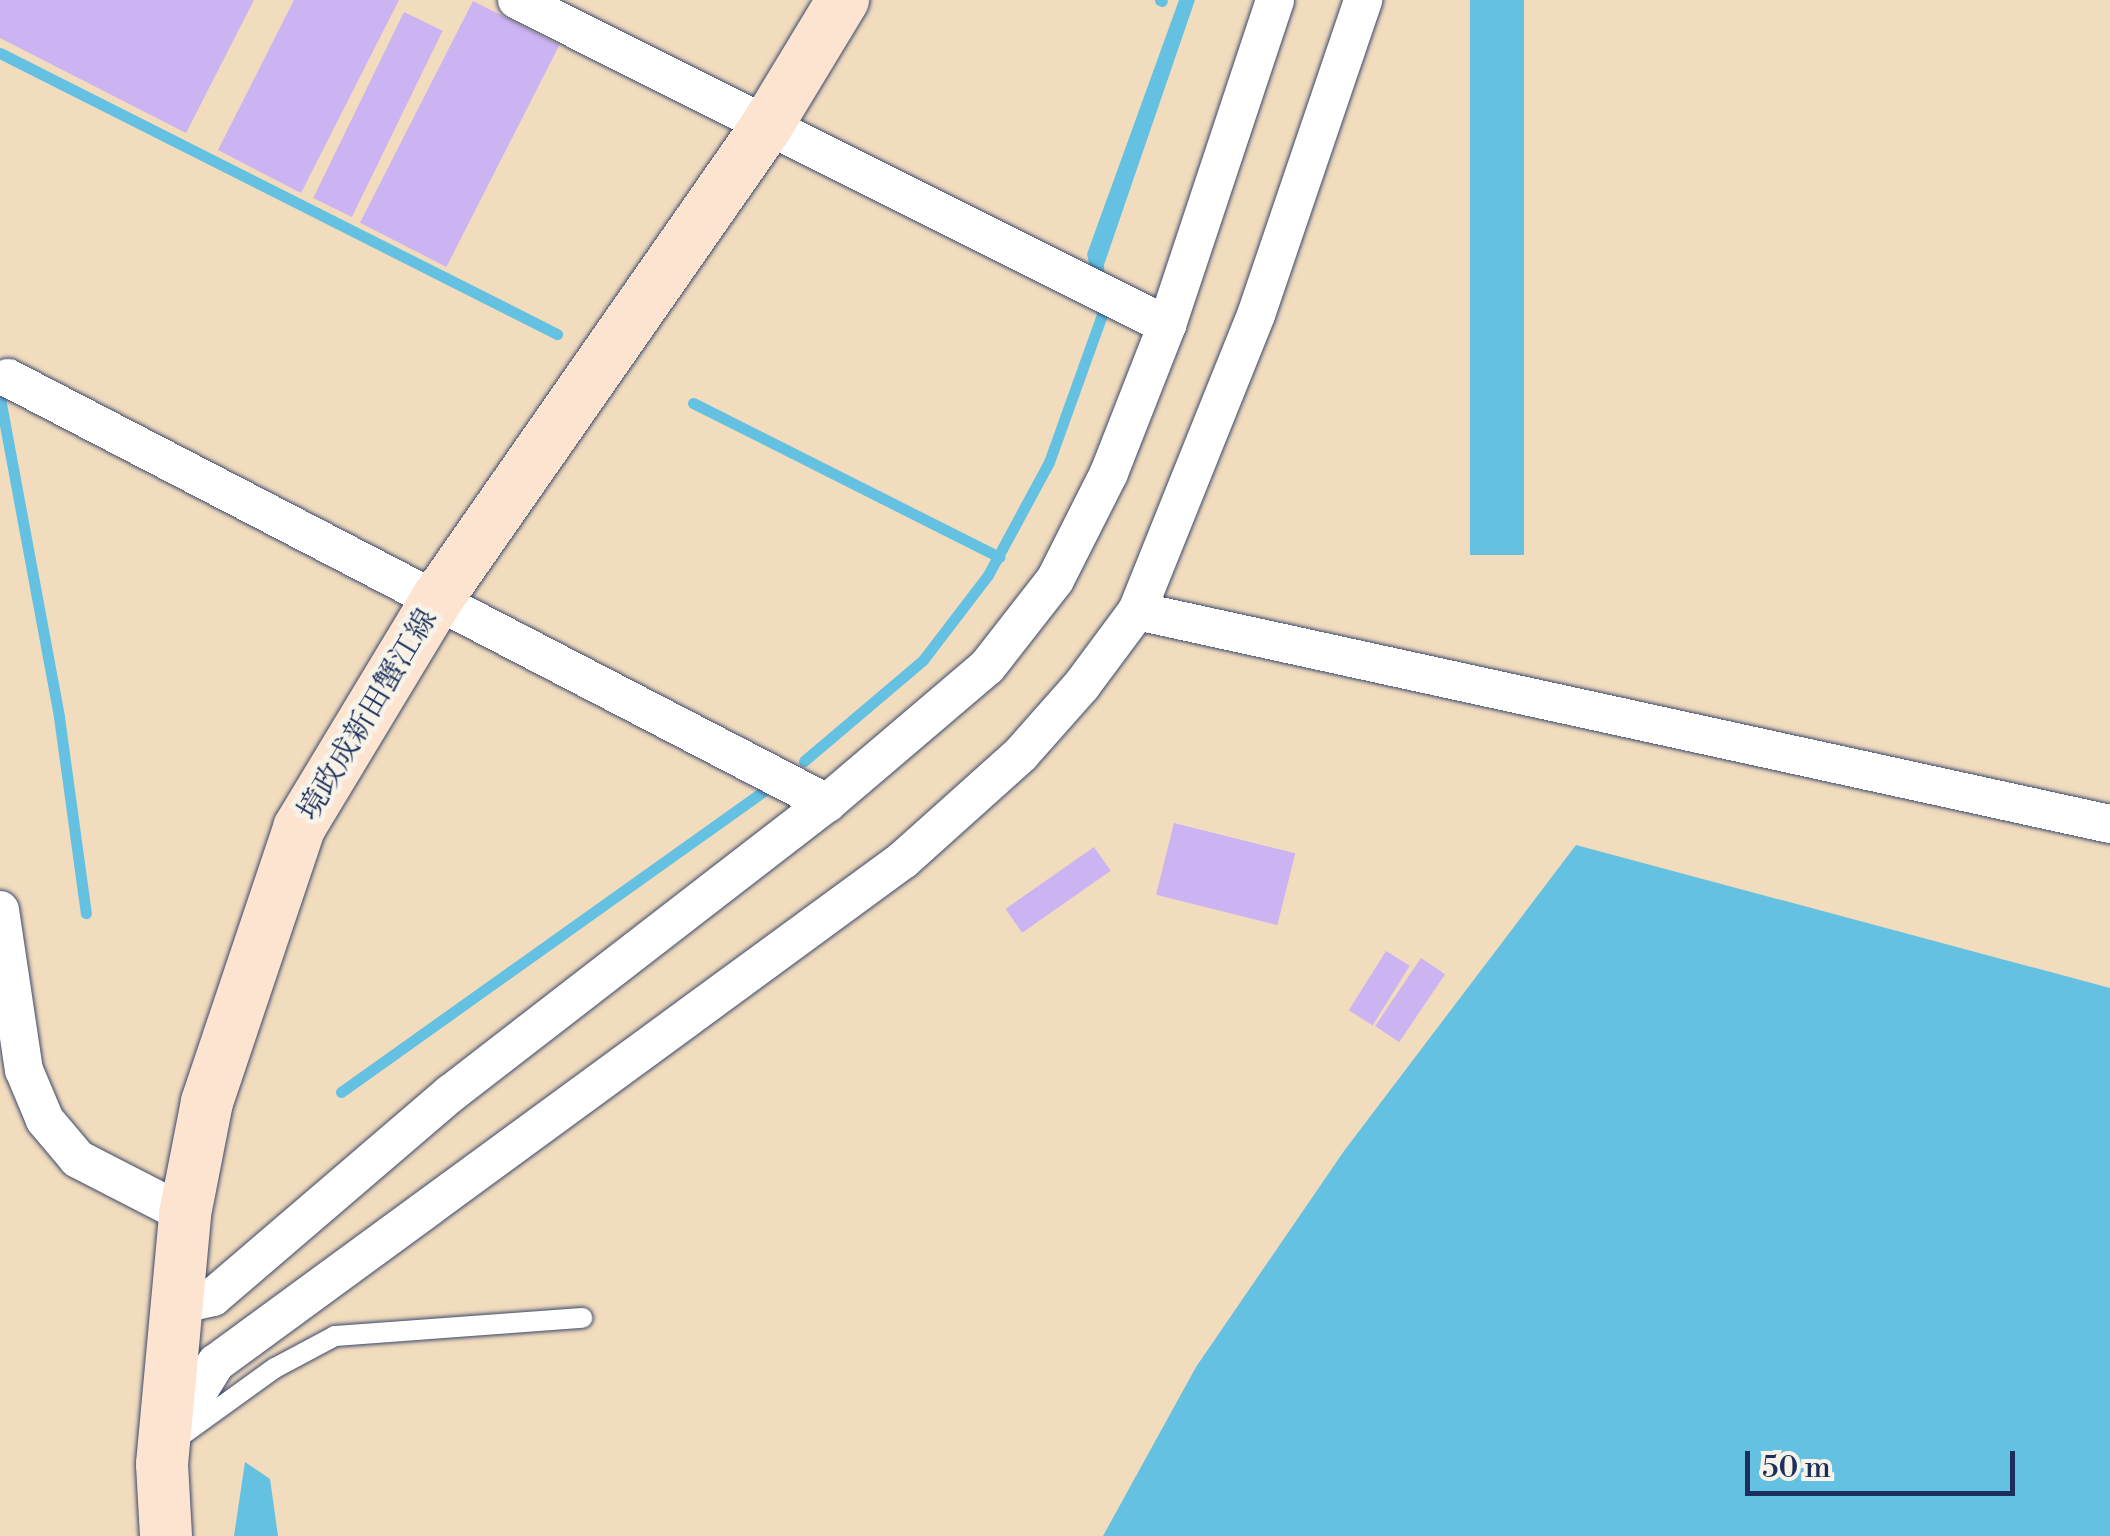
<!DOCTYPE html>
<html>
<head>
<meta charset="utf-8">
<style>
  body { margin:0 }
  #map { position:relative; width:2110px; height:1536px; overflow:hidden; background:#f2dcbe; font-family:"Libre Bodoni","Noto Serif JP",serif }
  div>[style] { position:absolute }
  .water>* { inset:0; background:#64c1e2; transform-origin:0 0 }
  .stream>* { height:11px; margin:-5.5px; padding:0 5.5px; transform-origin:5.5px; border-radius:5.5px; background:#64c1e2 }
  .building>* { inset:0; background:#ccb3f2; transform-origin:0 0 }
  .roads { filter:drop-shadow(0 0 2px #3b496c) drop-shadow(0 0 2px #3b496c) }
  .lane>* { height:20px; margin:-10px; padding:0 10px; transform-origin:10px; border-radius:10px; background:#fff }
  .street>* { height:38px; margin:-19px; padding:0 19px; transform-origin:19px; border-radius:19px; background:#fff }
  .secondary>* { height:52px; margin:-26px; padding:0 26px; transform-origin:26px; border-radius:26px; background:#fde4d0 }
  span { translate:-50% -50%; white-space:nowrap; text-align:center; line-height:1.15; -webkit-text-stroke:9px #f7f3e8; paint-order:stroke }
  .street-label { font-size:30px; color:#1b2f5e }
  .scale { position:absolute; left:1745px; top:1451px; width:270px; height:45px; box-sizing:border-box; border:5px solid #1b2f5e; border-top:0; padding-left:12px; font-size:30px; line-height:35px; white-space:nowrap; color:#1b2f5e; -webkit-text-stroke:8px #f7f3e8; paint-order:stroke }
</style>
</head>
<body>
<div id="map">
  <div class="water">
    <div style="clip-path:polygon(1179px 0,1195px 0,1104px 265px,1107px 317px,1099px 314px,1087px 254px)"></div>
    <div style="left:1470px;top:0;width:54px;height:555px"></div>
    <div style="clip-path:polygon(1576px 845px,2110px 988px,2110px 1536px,1103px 1536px,1196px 1367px,1344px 1151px)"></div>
    <div style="clip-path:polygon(245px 1462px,270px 1479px,278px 1536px,234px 1536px)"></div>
  </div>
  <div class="stream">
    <div style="left:1160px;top:0;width:2px;rotate:27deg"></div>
    <div style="left:0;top:53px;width:624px;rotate:26.77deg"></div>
    <div style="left:0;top:398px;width:324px;rotate:79.5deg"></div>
    <div style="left:59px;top:717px;width:198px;rotate:82.2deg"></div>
    <div style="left:693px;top:403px;width:343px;rotate:26.7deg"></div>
    <div style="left:804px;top:761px;width:156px;rotate:-40.3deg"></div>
    <div style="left:923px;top:660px;width:107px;rotate:-52.6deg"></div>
    <div style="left:988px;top:575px;width:128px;rotate:-61.6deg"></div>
    <div style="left:1049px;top:462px;width:156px;rotate:-70.2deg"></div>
    <div style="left:1102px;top:315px;width:13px;rotate:-99deg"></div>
    <div style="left:341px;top:1092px;width:519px;rotate:-35.44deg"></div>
  </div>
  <div class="building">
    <div style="clip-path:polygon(0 0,254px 0,186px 133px,0 38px)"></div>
    <div style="clip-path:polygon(294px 0,399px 0,301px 193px,218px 150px)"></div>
    <div style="left:473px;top:1px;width:97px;height:249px;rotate:27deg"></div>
    <div style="left:404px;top:12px;width:43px;height:207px;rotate:26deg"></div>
    <div style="left:1174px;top:823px;width:125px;height:74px;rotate:14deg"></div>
    <div style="left:1094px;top:847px;width:29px;height:108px;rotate:55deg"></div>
    <div style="left:1386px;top:951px;width:28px;height:70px;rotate:32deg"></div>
    <div style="left:1421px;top:958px;width:29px;height:82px;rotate:34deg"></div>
  </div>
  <div class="roads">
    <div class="lane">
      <div style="left:182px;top:1435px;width:115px;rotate:-35.8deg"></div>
      <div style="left:275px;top:1368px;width:68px;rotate:-28.1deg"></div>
      <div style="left:335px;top:1336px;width:248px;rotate:-4.2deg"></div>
    </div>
    <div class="street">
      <div style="left:517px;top:0;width:727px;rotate:26.57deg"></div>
      <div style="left:8px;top:378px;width:923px;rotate:27.43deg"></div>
      <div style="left:1137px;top:611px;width:996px;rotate:12.35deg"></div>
      <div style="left:0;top:910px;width:162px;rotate:81.5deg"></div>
      <div style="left:24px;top:1070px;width:54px;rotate:67.2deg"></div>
      <div style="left:45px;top:1120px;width:51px;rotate:49.8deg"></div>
      <div style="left:78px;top:1159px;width:120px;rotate:27.2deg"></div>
      <div style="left:174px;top:1306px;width:40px;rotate:-13deg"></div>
      <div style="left:213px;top:1297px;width:312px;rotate:-40.6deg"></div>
      <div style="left:450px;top:1094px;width:476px;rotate:-37.7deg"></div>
      <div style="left:827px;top:803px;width:210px;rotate:-40.4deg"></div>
      <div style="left:987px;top:667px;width:110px;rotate:-52deg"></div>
      <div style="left:1055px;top:580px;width:120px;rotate:-63.2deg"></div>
      <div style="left:1109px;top:473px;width:159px;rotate:-68.6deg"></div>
      <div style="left:1167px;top:325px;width:342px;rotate:-71.6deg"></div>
      <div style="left:168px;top:1440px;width:91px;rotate:-58.1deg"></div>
      <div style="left:216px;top:1363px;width:851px;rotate:-36.21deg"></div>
      <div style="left:903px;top:860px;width:159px;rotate:-41.9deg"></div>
      <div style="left:1021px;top:754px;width:92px;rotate:-48.5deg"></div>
      <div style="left:1082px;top:685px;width:92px;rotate:-53.4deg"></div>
      <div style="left:1137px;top:611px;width:319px;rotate:-68.1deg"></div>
      <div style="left:1256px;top:315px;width:333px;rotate:-71.2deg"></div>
    </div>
    <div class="secondary">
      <div style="left:166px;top:1536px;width:72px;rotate:-93.2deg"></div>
      <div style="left:162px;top:1464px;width:251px;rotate:-84.7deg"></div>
      <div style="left:185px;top:1214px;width:114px;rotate:-78.9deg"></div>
      <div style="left:207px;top:1102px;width:289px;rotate:-71.4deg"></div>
      <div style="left:299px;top:828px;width:267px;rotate:-58.9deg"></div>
      <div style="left:437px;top:599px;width:575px;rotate:-55.12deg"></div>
      <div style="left:766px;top:127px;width:149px;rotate:-58.8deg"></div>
    </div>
  </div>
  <div class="street-label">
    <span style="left:368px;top:715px;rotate:-59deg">境政成新田蟹江線</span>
  </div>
  <div class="scale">50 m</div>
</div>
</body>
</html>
